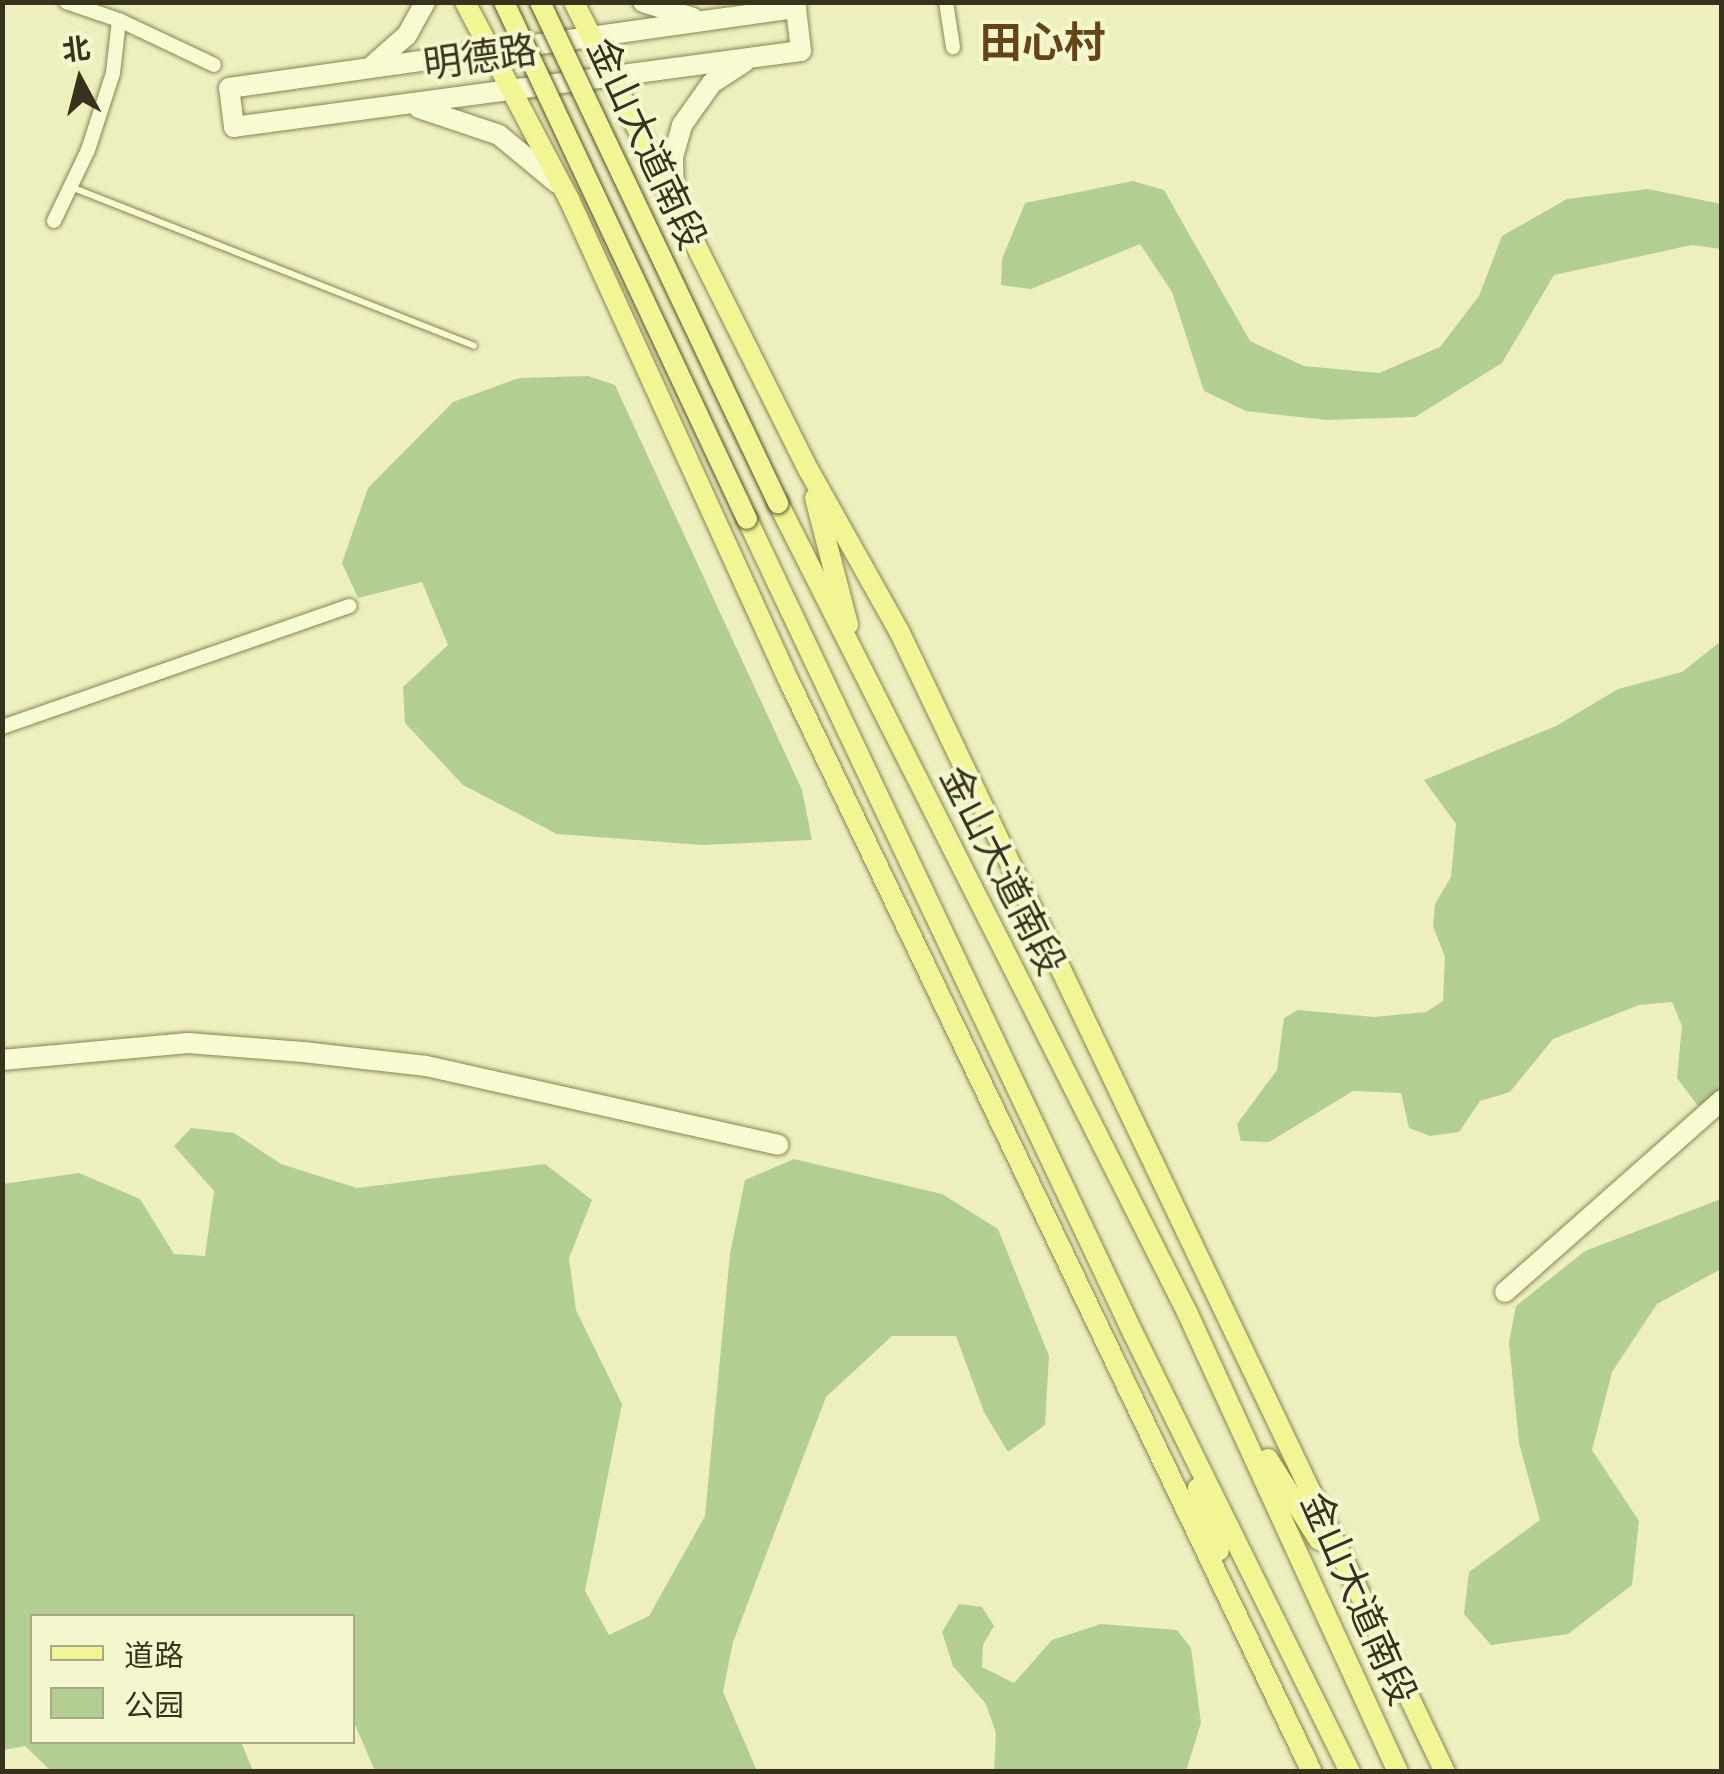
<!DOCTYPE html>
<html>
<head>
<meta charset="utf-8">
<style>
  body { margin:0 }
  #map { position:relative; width:1724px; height:1774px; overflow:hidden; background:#edf0be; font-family:"Zilla Slab","Noto Sans SC",serif }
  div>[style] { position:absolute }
  .green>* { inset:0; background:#b2ce92 }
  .roads { filter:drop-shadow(0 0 2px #888356) drop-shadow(0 0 2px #888356) }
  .lane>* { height:6px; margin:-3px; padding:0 3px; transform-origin:3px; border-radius:3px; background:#f8fad1 }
  .street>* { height:14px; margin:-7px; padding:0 7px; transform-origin:7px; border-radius:7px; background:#f8fad1 }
  .secondary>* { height:20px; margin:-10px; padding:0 10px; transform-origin:10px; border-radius:10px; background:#f8fad1 }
  .primary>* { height:20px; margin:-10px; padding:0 10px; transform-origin:10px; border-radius:10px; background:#f2f593 }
  .bridges { filter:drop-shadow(0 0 2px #564e2b) drop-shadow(0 0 2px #564e2b) }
  .primary-bridge>* { height:20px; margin:-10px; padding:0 10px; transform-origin:10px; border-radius:10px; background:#f2f593 }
  span { translate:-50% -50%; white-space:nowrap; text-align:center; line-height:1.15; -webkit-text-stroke:8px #f4f7ce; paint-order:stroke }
  .street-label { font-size:38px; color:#37321b }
  .quarter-label { font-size:42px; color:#654419; font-weight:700 }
  .frame { position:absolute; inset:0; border:5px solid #37321b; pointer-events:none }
  .legend { position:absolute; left:30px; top:1614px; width:325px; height:130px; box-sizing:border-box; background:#f4f7ce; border:2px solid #a8a886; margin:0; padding:12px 18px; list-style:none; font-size:30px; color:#37321b }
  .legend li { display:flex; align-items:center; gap:20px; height:50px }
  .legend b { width:50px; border:2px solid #a8a886 }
  .north { position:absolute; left:30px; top:30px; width:100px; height:100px; -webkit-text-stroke:8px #f4f7ce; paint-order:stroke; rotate:353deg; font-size:28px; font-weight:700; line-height:40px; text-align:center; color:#37321b }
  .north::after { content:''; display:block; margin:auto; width:35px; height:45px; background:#37321b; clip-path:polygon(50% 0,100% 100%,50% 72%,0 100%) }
</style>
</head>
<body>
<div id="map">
  <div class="green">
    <div style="clip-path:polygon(1133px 181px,1164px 190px,1250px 341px,1304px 366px,1379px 373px,1440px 347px,1479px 296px,1502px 236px,1567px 199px,1648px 189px,1721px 204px,1721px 249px,1692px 245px,1554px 275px,1502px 363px,1415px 417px,1327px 420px,1246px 411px,1204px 391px,1172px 292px,1140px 244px,1031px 289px,1001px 285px,1002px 259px,1025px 203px)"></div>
    <div style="clip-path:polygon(588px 376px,615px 385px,802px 790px,812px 840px,703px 845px,557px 834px,463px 785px,405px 723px,403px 687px,448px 645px,422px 582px,358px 598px,342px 563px,368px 488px,453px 402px,519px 378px)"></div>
    <div style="clip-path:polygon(1721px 641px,1721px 1089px,1698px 1106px,1677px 1078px,1682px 1026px,1672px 1002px,1639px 1005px,1553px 1039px,1510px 1092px,1480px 1101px,1459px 1132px,1430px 1136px,1409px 1128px,1401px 1093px,1353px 1091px,1269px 1142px,1241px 1141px,1237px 1124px,1277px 1070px,1284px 1018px,1298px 1010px,1374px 1017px,1426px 1012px,1443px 1001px,1445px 957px,1433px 926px,1435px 904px,1451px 877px,1456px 824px,1424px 780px,1556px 726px,1618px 689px,1682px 672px)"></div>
    <div style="clip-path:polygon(191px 1128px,234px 1133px,281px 1164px,357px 1188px,545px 1164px,592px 1200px,569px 1258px,576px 1310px,622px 1404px,585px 1591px,609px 1635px,649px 1616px,705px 1516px,730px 1254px,745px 1180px,794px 1159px,942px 1194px,998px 1229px,1049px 1356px,1045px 1425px,1008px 1452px,984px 1412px,956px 1336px,892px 1336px,826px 1397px,733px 1642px,723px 1692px,757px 1771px,375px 1771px,353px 1720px,352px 1616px,32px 1616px,32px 1742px,241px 1742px,253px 1771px,51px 1771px,25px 1746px,3px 1750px,3px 1184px,79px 1173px,140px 1199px,174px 1254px,205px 1256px,214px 1191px,174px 1146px)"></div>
    <div style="clip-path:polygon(1721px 1199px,1721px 1269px,1657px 1304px,1612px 1372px,1592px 1450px,1639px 1521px,1632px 1585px,1568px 1634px,1491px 1645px,1464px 1614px,1469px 1572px,1540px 1520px,1519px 1443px,1509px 1342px,1516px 1306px,1585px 1251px)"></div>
    <div style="clip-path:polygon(959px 1604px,982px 1607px,994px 1626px,983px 1645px,982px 1667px,1014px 1683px,1052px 1640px,1101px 1624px,1177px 1630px,1191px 1648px,1201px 1723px,1186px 1771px,994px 1771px,996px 1733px,986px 1704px,953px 1666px,942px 1632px)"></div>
  </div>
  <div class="roads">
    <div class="lane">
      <div style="left:71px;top:187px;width:433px;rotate:21.5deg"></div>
    </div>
    <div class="street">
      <div style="left:66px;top:2px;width:56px;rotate:18.8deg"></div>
      <div style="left:119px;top:20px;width:105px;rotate:25.3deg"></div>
      <div style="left:946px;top:2px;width:46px;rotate:81.2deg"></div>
      <div style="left:54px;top:221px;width:79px;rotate:-64.4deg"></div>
      <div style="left:88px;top:150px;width:81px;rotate:-72deg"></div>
      <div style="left:113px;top:73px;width:53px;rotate:-83.5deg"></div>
      <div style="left:2px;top:727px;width:368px;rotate:-19.2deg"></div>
    </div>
    <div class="secondary">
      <div style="left:643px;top:2px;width:52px;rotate:17.7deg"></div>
      <div style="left:796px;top:8px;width:43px;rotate:83.4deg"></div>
      <div style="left:801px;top:51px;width:572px;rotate:172.37deg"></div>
      <div style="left:234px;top:127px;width:39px;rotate:-97deg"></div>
      <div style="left:229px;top:88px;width:573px;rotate:-8.03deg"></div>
      <div style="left:373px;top:65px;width:45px;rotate:-41.4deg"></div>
      <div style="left:407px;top:35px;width:38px;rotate:-61deg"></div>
      <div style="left:419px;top:108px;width:84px;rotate:18.6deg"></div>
      <div style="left:499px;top:135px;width:75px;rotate:39.6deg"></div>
      <div style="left:674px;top:199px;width:42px;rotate:-91.4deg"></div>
      <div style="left:673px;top:157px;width:33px;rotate:-74deg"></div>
      <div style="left:682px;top:125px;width:52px;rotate:-54.5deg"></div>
      <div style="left:712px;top:83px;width:38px;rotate:-33deg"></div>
      <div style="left:2px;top:1060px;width:187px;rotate:-5.2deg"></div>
      <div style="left:188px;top:1043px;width:115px;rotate:4.5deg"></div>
      <div style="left:303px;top:1052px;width:124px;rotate:6.5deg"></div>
      <div style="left:426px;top:1066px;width:361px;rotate:12.6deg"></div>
      <div style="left:1505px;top:1292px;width:290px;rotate:-41.5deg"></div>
    </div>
    <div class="primary">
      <div style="left:465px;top:2px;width:223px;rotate:62.2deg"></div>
      <div style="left:569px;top:199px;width:528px;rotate:65.48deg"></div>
      <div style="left:788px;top:679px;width:1212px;rotate:64.39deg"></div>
      <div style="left:574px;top:2px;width:522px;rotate:63.39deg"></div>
      <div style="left:808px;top:469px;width:186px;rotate:60.7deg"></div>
      <div style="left:899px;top:631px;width:1265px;rotate:64.43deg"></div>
      <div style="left:815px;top:498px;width:131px;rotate:75.4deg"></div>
      <div style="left:778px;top:503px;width:907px;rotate:63.18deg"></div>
      <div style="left:1187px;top:1312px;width:506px;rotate:65.36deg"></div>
      <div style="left:747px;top:519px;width:901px;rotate:64.63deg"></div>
      <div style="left:1133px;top:1333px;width:490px;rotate:63.7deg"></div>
      <div style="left:1268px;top:1459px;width:96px;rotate:57.8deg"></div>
      <div style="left:1198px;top:1488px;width:66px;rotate:71.6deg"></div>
    </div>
  </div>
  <div class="bridges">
    <div class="primary-bridge">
      <div style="left:504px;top:2px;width:571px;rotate:64.83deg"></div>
      <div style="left:540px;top:2px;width:555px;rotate:64.59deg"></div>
    </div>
  </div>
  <div class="street-label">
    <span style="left:480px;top:58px;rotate:-8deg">明德路</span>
    <span style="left:646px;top:144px;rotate:65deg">金山大道南段</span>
    <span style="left:1002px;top:871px;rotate:63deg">金山大道南段</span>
    <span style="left:1358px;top:1599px;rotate:66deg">金山大道南段</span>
  </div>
  <div class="quarter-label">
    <span style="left:1043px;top:43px">田心村</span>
  </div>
  <div class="frame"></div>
  <ul class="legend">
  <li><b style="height:12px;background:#f2f593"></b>道路</li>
  <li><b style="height:28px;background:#b2ce92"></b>公园</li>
  </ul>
  <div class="north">北</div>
</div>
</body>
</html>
